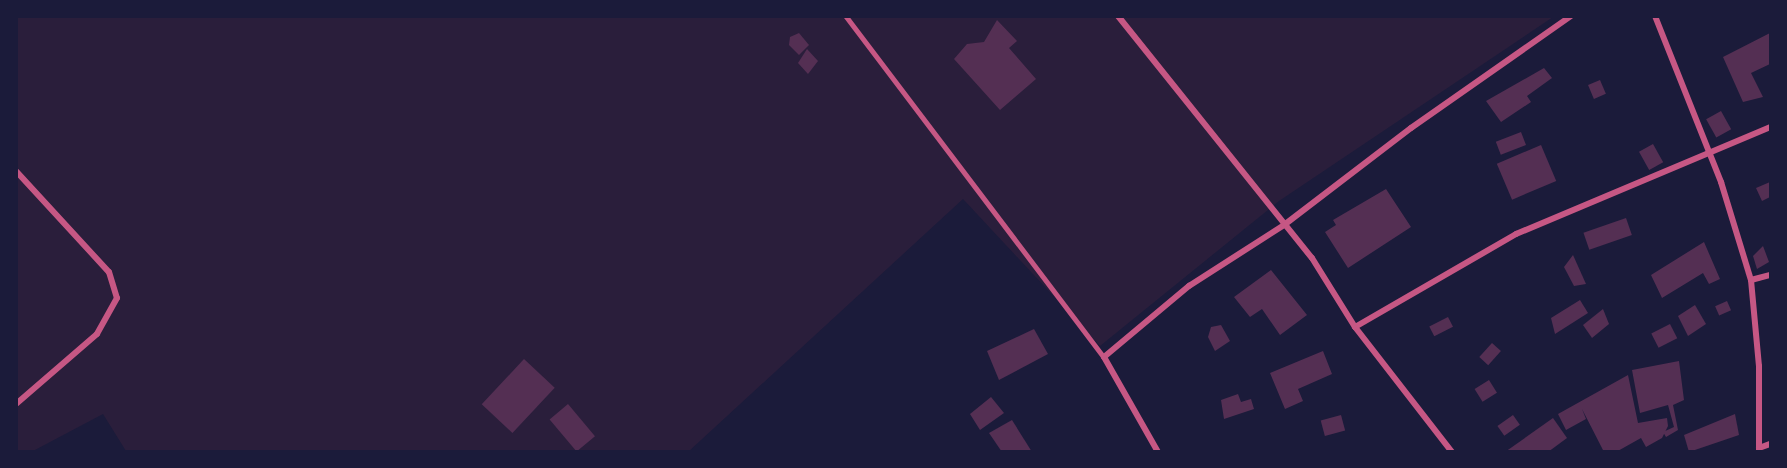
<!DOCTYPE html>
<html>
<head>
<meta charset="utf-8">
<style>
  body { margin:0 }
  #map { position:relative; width:1787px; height:468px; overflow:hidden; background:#1b1b3a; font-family:"DejaVu Sans",sans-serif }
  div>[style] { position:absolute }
  .green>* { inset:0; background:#2a1e3b }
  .building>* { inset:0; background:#542f53; transform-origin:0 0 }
  .service>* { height:4.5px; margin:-2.25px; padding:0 2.25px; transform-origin:2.25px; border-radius:2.25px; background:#c65784 }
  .minor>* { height:6px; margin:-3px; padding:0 3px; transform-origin:3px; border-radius:3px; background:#c65784 }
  span { translate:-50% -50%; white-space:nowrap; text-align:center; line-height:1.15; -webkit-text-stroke:6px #1b1b3a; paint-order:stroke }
  .frame { position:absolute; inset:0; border:18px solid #1b1b3a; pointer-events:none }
</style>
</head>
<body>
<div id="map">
  <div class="green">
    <div style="clip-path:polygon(16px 17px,1553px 17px,1279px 201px,1100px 346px,963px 199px,688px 452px,126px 451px,103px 414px,33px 451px,17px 451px)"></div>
  </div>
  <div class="building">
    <div style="clip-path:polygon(997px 20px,1017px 41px,1009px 48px,1036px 79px,1000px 110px,954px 59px,967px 44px,984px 42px)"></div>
    <div style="clip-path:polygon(799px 33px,809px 45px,799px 55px,789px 45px,790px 37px)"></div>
    <div style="clip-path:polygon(1770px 33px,1770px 64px,1751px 73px,1763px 97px,1743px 102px,1723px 57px)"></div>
    <div style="clip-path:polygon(807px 49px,818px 61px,808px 74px,798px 63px)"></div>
    <div style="clip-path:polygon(1544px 68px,1552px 78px,1527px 96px,1531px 102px,1501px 122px,1486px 101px)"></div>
    <div style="left:1600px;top:80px;width:15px;height:13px;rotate:67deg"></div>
    <div style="left:1721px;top:111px;width:21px;height:17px;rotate:61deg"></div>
    <div style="left:1521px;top:132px;width:14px;height:27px;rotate:69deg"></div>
    <div style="left:1653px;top:144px;width:21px;height:16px;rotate:61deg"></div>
    <div style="left:1541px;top:145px;width:39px;height:48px;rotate:67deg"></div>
    <div style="clip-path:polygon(1770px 182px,1770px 197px,1762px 201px,1756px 188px)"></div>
    <div style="clip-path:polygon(1386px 189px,1411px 227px,1348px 268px,1325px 232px,1336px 225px,1333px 220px)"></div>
    <div style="left:1626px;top:218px;width:18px;height:45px;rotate:71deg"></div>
    <div style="clip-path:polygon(1704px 242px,1720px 279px,1709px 284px,1703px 273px,1662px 298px,1651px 275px)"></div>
    <div style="clip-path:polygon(1763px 246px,1769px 262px,1757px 269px,1753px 256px)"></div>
    <div style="clip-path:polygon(1573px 255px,1586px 284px,1574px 286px,1564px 267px)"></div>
    <div style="clip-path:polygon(1271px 270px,1307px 315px,1280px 335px,1262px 309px,1250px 317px,1234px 297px)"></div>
    <div style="clip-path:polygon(1580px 300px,1588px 313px,1555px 334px,1551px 318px)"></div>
    <div style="left:1727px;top:301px;width:10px;height:13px;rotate:66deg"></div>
    <div style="clip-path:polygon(1695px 305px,1706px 324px,1688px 336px,1678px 316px)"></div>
    <div style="clip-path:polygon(1603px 309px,1609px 324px,1592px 338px,1583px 325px)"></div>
    <div style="left:1448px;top:317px;width:11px;height:21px;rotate:63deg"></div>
    <div style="left:1670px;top:324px;width:16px;height:21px;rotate:63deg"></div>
    <div style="clip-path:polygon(1221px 325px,1230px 341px,1215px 351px,1208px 337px,1211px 327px)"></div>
    <div style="clip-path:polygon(1034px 329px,1048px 354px,999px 380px,987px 351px)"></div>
    <div style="left:1492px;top:343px;width:12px;height:19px;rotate:42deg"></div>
    <div style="clip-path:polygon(1323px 351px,1332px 374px,1298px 389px,1303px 401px,1285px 409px,1270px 373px)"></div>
    <div style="left:524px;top:359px;width:42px;height:62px;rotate:43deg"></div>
    <div style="clip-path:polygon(1679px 361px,1684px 400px,1673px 405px,1678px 430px,1666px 437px,1663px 432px,1674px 427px,1668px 405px,1640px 413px,1632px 370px)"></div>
    <div style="clip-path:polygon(1628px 375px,1638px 423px,1667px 418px,1668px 426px,1662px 438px,1646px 447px,1641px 438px,1616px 452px,1604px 452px,1582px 409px,1586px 419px,1566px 430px,1558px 414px)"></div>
    <div style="left:1489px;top:380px;width:15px;height:17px;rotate:58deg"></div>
    <div style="clip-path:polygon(1238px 394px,1241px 402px,1251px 399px,1254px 409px,1224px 419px,1221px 400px)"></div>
    <div style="clip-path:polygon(991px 397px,1004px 413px,980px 430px,970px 414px)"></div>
    <div style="left:568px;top:404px;width:42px;height:24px;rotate:50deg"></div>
    <div style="clip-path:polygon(1735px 414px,1739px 435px,1689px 452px,1684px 435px)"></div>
    <div style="left:1341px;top:415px;width:16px;height:21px;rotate:75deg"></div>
    <div style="left:1513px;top:415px;width:12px;height:19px;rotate:55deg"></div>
    <div style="clip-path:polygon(1553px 418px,1567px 438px,1548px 452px,1505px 452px)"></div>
    <div style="clip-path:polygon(1012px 420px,1032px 452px,1002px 452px,989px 433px)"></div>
  </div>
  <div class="service">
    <div style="left:846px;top:16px;width:428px;rotate:52.9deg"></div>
  </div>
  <div class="minor">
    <div style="left:1118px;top:16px;width:310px;rotate:51.3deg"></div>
    <div style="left:1312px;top:258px;width:81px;rotate:58.1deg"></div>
    <div style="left:1355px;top:327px;width:158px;rotate:52.2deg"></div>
    <div style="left:1655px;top:16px;width:179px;rotate:68.3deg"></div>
    <div style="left:1721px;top:182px;width:102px;rotate:73deg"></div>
    <div style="left:1751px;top:280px;width:86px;rotate:84.7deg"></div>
    <div style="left:1759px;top:366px;width:86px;rotate:90deg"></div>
    <div style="left:16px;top:171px;width:137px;rotate:47.4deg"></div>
    <div style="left:109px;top:272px;width:27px;rotate:73deg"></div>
    <div style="left:117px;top:298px;width:41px;rotate:119.1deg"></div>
    <div style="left:97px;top:334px;width:107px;rotate:139.2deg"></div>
    <div style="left:1751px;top:280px;width:20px;rotate:-15deg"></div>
    <div style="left:1355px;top:327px;width:186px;rotate:-30deg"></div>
    <div style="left:1516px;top:234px;width:276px;rotate:-22.8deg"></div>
    <div style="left:1759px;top:448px;width:12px;rotate:-20deg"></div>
    <div style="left:1158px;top:452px;width:109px;rotate:-119.6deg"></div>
    <div style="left:1104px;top:357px;width:111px;rotate:-39.9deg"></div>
    <div style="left:1189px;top:286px;width:113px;rotate:-32.7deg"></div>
    <div style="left:1284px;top:225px;width:160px;rotate:-37.4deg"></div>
    <div style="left:1411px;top:128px;width:195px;rotate:-35deg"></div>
  </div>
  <div class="frame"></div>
</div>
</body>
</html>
